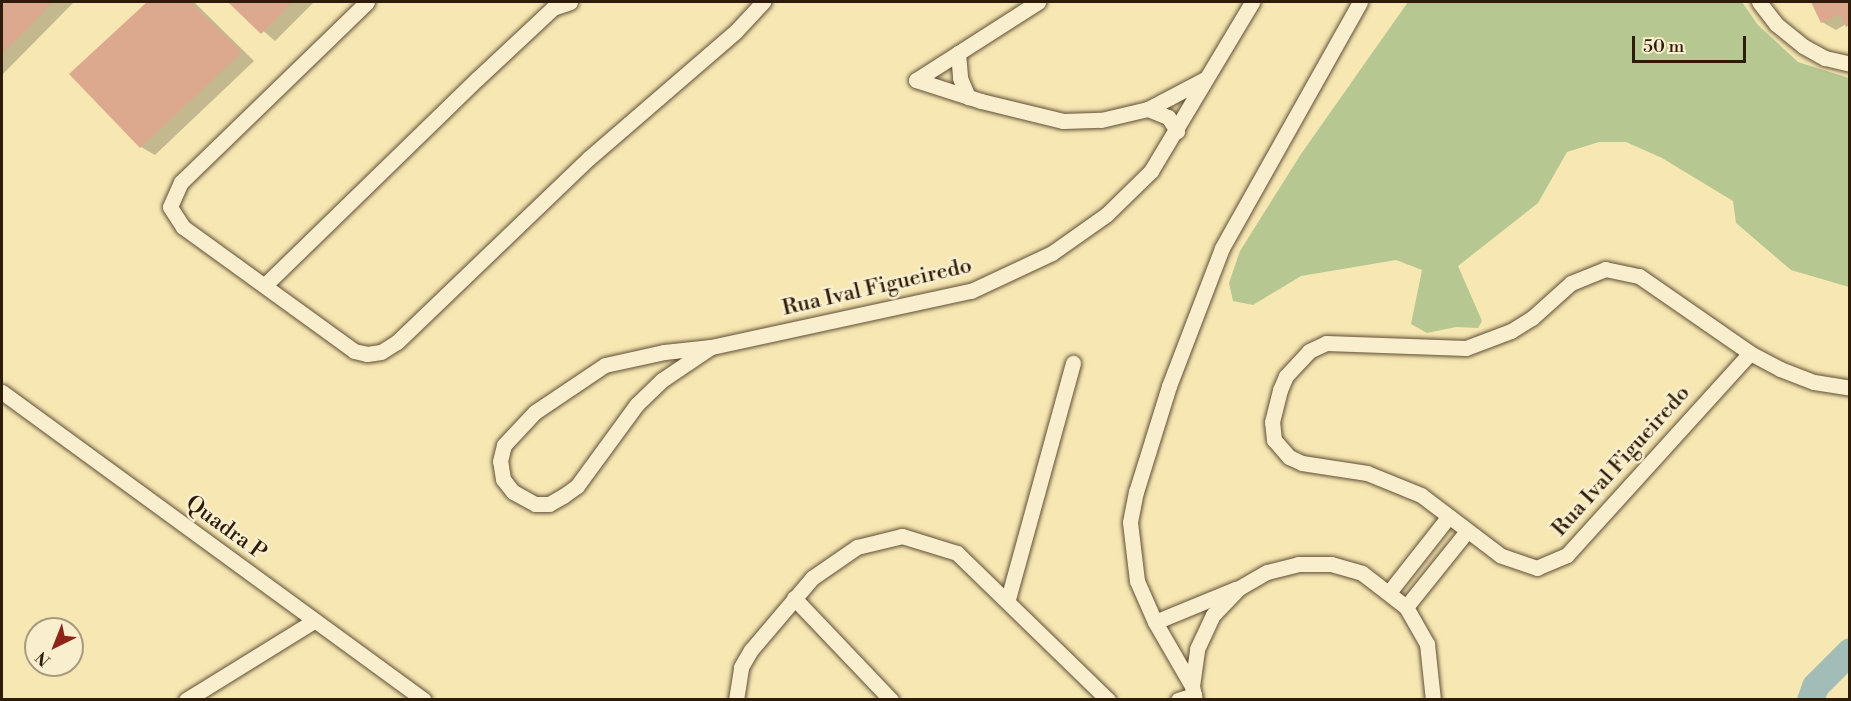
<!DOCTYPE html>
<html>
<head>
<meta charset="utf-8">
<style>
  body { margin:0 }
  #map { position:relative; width:1851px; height:701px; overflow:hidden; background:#f6e7b3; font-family:"Libre Bodoni",serif }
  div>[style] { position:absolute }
  .green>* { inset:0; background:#b7c791 }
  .shadow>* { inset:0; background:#0003 }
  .river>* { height:27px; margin:-13.5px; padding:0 13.5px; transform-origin:13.5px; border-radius:13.5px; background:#a2bdb8 }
  .building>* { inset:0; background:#dda98e }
  .roads { filter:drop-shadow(0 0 2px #604e34) drop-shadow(0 0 2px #604e34) }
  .street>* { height:15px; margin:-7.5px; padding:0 7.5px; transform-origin:7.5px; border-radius:7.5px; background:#f9efce }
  span { translate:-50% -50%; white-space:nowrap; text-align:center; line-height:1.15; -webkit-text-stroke:5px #f9efce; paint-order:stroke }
  .street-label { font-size:22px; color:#2e1b09 }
  .frame { position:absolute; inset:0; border:3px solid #2e1b09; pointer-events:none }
  .north { position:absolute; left:24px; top:617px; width:60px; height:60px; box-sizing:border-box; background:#f9efce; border:2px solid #a89a7f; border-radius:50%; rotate:223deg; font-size:16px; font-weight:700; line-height:24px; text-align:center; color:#2e1b09 }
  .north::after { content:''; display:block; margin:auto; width:21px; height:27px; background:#8f2418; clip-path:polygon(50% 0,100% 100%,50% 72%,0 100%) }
  .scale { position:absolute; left:1632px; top:36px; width:114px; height:27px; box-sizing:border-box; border:3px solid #2e1b09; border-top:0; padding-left:8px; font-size:18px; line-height:21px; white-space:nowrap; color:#2e1b09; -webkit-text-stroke:4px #f9efce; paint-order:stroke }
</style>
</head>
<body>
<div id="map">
  <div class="green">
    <div style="clip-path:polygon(1408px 2px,1742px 2px,1758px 25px,1798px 62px,1849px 78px,1849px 287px,1791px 270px,1736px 223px,1733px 201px,1662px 158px,1626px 142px,1599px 142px,1567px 152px,1538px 203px,1458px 266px,1482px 321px,1478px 328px,1456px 327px,1427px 333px,1411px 324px,1422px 270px,1396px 260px,1301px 276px,1253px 305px,1233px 301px,1229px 283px,1240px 251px,1301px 154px)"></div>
  </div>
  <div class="shadow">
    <div style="clip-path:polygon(2px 2px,74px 2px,2px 75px)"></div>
    <div style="clip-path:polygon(149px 2px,194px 2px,254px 61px,155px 155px,141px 147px,71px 74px)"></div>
    <div style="clip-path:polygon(230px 2px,314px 2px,275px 41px)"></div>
    <div style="clip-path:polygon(1813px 2px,1850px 2px,1850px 27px,1846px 24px,1836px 30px,1822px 22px)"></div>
  </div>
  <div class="river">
    <div style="left:1810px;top:700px;width:15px;rotate:-70deg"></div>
    <div style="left:1815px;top:686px;width:49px;rotate:-45deg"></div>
  </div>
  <div class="building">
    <div style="clip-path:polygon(2px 2px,53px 2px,2px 54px)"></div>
    <div style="clip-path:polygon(147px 2px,190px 2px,242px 52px,140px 148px,69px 74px)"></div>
    <div style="clip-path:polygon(228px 2px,293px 2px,261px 34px)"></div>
    <div style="clip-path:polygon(1811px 2px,1850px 2px,1850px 25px,1846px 27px,1840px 14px,1821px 23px)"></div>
  </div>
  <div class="roads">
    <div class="street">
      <div style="left:367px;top:2px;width:259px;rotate:135.9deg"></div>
      <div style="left:181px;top:182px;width:27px;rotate:114deg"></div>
      <div style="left:170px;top:207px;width:24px;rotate:57deg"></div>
      <div style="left:183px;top:227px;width:211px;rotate:35.9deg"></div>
      <div style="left:354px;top:351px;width:13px;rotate:13deg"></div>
      <div style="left:367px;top:354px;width:14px;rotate:-8deg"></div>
      <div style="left:381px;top:352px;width:19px;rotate:-32deg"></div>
      <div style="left:397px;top:342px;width:266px;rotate:-43.8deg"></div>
      <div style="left:589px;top:158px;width:194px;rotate:-40.8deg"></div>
      <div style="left:736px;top:31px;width:40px;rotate:-47deg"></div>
      <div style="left:1759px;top:2px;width:28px;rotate:52deg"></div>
      <div style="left:1776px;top:24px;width:35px;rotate:39deg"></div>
      <div style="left:1803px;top:46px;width:25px;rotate:29deg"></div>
      <div style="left:1825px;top:58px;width:26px;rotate:13deg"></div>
      <div style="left:958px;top:53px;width:25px;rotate:85deg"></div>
      <div style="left:960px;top:78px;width:21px;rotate:67deg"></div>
      <div style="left:916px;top:80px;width:68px;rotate:17.9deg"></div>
      <div style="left:981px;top:101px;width:84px;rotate:13.7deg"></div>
      <div style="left:1063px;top:121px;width:38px;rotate:-2deg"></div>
      <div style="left:1101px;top:120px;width:48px;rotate:-13.2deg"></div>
      <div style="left:1148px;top:109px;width:64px;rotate:-27.8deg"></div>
      <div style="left:916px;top:80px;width:145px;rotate:-32.6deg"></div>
      <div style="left:1148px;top:109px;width:22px;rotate:22deg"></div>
      <div style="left:1168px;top:117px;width:17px;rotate:57deg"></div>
      <div style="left:265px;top:285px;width:296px;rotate:-44.2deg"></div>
      <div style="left:477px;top:79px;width:104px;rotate:-43.1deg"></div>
      <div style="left:553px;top:8px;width:18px;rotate:-19deg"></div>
      <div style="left:711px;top:347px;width:59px;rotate:146deg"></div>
      <div style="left:662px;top:380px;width:35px;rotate:136deg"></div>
      <div style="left:637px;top:404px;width:102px;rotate:126.2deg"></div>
      <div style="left:577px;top:486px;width:17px;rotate:144deg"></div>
      <div style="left:563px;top:496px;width:16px;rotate:150deg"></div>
      <div style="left:549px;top:504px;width:14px;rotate:180deg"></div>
      <div style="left:535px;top:504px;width:25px;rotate:-151deg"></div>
      <div style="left:513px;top:492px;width:16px;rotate:-128deg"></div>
      <div style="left:503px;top:479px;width:18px;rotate:-99deg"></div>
      <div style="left:500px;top:461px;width:16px;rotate:-76deg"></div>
      <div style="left:504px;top:445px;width:45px;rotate:-46.8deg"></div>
      <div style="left:535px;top:412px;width:84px;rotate:-33.9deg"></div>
      <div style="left:605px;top:365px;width:60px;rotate:-12.4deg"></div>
      <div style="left:664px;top:352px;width:47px;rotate:-6.1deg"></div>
      <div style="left:711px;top:347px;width:266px;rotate:-12.2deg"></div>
      <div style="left:971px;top:291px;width:89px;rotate:-25.1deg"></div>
      <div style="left:1052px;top:253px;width:67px;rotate:-35.3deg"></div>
      <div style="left:1107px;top:214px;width:62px;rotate:-44.3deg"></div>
      <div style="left:1151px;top:171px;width:197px;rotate:-59.1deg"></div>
      <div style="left:1750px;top:353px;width:273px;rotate:132.2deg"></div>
      <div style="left:1567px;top:555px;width:33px;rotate:157deg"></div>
      <div style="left:1537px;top:568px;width:39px;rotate:-161deg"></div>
      <div style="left:1500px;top:555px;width:99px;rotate:-142.8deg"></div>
      <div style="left:1421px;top:495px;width:58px;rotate:-157.8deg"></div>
      <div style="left:1367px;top:473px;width:66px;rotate:-171.3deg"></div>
      <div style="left:1302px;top:463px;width:14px;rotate:-155deg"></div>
      <div style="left:1289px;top:457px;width:23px;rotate:-131deg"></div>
      <div style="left:1274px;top:440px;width:18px;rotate:-96deg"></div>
      <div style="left:1272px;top:422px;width:33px;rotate:-76deg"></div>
      <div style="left:1280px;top:390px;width:15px;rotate:-67deg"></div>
      <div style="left:1286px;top:376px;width:34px;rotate:-47deg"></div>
      <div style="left:1309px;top:351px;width:19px;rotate:-25deg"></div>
      <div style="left:1326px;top:343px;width:140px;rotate:2deg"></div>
      <div style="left:1466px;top:348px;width:48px;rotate:-20.7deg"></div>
      <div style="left:1511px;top:331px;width:25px;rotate:-32deg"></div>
      <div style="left:1532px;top:318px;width:52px;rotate:-41.9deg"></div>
      <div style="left:1571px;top:283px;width:37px;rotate:-22deg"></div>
      <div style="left:1605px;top:269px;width:35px;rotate:12deg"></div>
      <div style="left:1639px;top:276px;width:135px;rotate:34.7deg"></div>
      <div style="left:1750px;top:353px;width:34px;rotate:28deg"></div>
      <div style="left:1780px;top:369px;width:36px;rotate:21deg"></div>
      <div style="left:1814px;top:382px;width:36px;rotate:9deg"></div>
      <div style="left:2px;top:392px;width:522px;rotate:36.12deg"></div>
      <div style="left:1390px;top:591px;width:95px;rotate:-51.8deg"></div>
      <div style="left:794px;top:598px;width:141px;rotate:46.4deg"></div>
      <div style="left:1008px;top:599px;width:245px;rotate:-74.6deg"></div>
      <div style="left:1406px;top:607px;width:97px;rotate:-51.2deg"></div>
      <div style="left:1155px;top:622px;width:87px;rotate:-22.4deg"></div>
      <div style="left:1192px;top:686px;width:74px;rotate:-120deg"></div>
      <div style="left:1155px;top:622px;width:45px;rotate:-113.7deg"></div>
      <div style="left:1137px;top:581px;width:59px;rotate:-96.8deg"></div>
      <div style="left:1130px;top:522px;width:31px;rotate:-79deg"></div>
      <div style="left:1136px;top:492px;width:111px;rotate:-72.7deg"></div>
      <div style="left:1169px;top:386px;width:148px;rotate:-69deg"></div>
      <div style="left:1222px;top:248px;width:282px;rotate:-60.7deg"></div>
      <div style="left:186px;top:700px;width:150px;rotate:-31.7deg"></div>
      <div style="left:736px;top:700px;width:33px;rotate:-81deg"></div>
      <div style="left:741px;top:667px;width:20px;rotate:-60deg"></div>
      <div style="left:751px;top:650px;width:94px;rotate:-49.7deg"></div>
      <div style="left:812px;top:578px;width:55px;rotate:-34.6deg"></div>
      <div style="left:857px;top:547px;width:46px;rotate:-13.7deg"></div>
      <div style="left:902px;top:536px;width:58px;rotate:17.2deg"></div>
      <div style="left:957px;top:553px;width:211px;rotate:44.2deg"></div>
      <div style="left:1178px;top:700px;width:17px;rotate:-17deg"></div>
      <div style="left:1195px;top:700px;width:14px;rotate:-102deg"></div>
      <div style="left:1192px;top:686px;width:37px;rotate:-82deg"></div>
      <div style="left:1197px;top:649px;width:38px;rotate:-65deg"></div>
      <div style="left:1213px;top:615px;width:37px;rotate:-46deg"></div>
      <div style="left:1239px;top:588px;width:32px;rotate:-30deg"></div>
      <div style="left:1267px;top:572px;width:32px;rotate:-14deg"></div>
      <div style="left:1298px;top:564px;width:33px"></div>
      <div style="left:1331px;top:564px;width:32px;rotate:16deg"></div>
      <div style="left:1362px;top:573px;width:56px;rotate:37.7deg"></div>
      <div style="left:1406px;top:607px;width:43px;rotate:60.4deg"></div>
      <div style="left:1427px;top:644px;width:56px;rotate:83.9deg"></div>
    </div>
  </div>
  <div class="street-label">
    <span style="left:877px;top:287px;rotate:-13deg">Rua Ival Figueiredo</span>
    <span style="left:1621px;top:461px;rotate:-48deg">Rua Ival Figueiredo</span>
    <span style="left:226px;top:528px;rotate:36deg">Quadra P</span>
  </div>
  <div class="frame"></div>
  <div class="north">N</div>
  <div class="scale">50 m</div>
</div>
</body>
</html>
